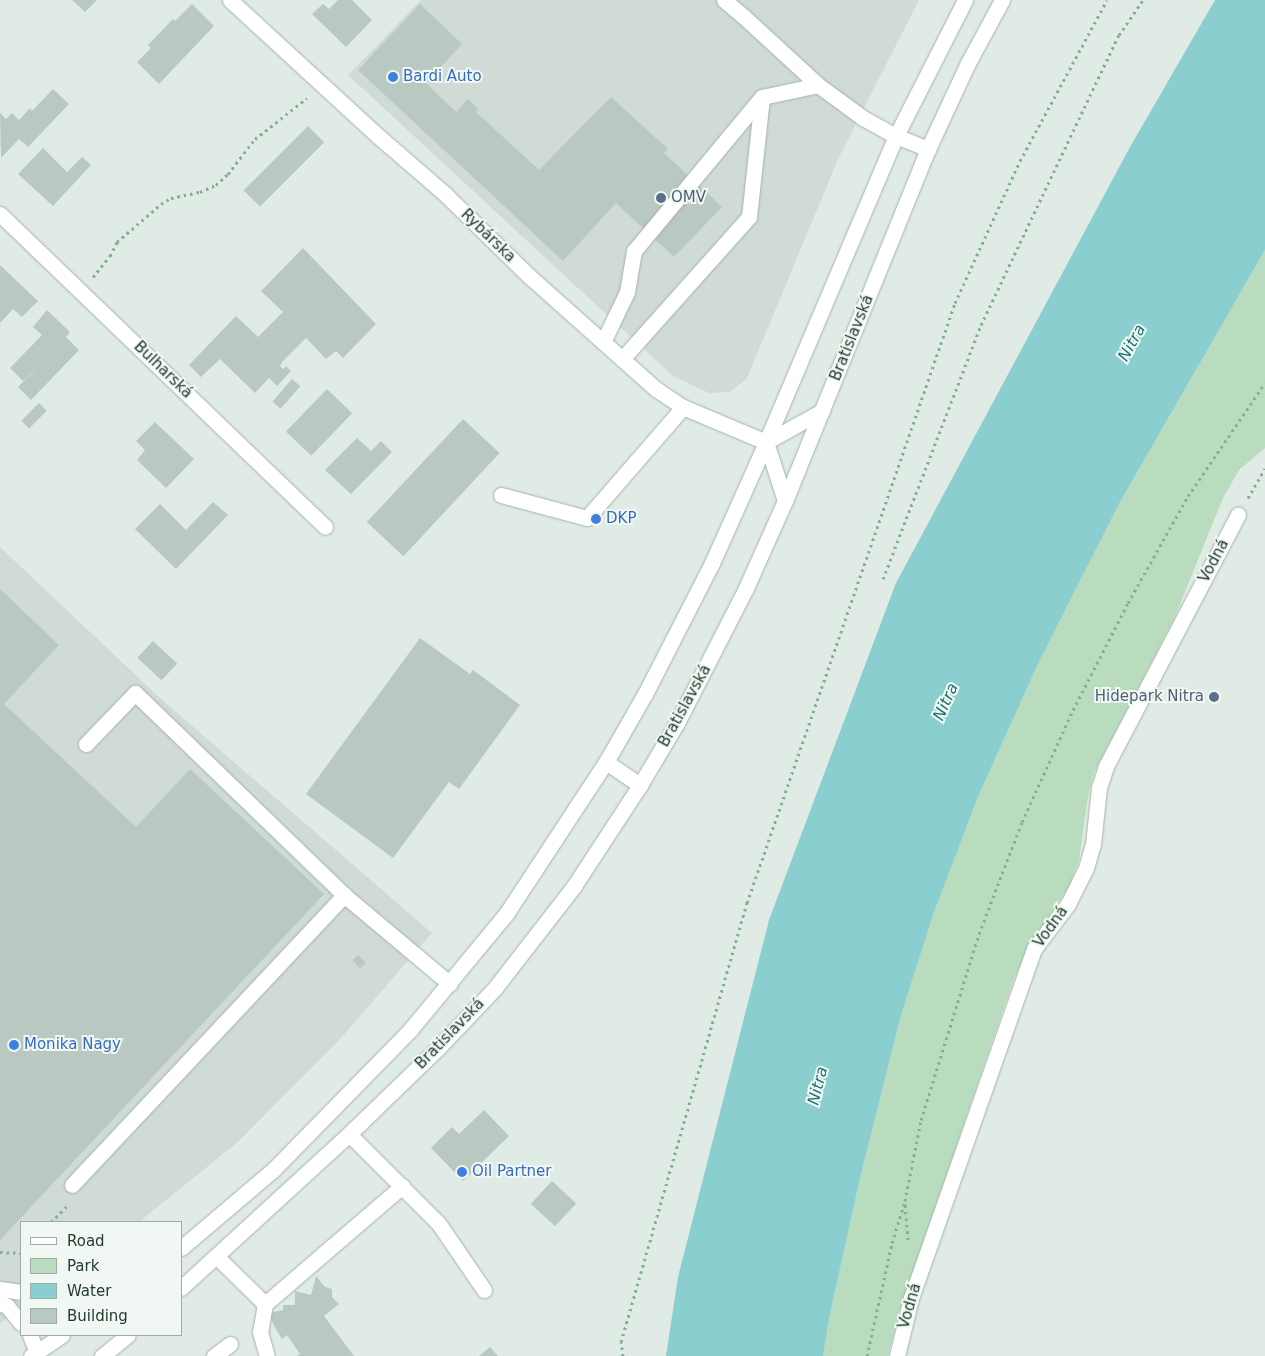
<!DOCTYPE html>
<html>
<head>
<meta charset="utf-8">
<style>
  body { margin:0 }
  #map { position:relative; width:1265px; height:1356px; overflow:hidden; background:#e1ebe5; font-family:"DejaVu Sans",sans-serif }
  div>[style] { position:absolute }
  .built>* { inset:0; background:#cfdbd4 }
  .green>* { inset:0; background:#badcbe }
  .water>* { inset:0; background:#8acecf }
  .building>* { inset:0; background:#b9c8c0; transform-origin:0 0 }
  .path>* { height:3px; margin-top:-1.5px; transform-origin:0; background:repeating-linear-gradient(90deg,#82ae99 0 2.5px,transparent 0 6.5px) }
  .roads { filter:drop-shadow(0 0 1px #a4b3ab) drop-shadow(0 0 1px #a4b3ab) }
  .lane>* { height:15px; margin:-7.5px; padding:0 7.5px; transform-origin:7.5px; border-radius:7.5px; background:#fff }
  .street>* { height:15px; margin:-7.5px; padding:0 7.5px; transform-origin:7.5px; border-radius:7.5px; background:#fff }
  .secondary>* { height:15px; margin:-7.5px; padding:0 7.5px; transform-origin:7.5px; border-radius:7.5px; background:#fff }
  .dots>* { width:14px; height:14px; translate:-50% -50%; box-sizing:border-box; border:2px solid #f1f8f3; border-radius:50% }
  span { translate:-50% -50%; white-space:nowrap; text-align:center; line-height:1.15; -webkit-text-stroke:4px #f1f8f3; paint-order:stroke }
  .shop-label { font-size:15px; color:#366cbe }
  .left { translate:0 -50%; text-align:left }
  .service-label { font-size:15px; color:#4e5e75 }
  .right { translate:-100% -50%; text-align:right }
  .street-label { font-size:15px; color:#223b30 }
  .water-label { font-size:16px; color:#1e7375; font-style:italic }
  .legend { position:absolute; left:20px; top:1221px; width:162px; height:115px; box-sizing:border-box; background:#f1f8f3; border:1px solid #9eaca5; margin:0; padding:6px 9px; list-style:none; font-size:15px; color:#223b30 }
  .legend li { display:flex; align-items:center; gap:10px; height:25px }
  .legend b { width:25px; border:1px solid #9eaca5 }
</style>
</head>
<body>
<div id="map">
  <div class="built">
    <div style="clip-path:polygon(421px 0,919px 0,839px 157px,747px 378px,730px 392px,709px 393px,673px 376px,348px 75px)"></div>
    <div style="clip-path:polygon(0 547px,161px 699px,432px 933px,341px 1038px,239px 1141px,139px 1222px,21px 1222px,21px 1309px,0 1323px)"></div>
  </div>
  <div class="green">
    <div style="clip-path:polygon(1265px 250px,1265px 448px,1239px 470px,1223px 498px,1174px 619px,1094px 773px,1088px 796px,1079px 860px,1069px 887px,1029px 945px,1013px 981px,899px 1313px,888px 1356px,823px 1356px,830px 1314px,861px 1174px,900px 1019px,933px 915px,978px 797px,1037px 666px,1120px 502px)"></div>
  </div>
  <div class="water">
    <div style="clip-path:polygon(1215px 0,1265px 0,1265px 250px,1120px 502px,1037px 666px,978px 797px,933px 915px,900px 1019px,861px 1174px,830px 1314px,823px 1356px,666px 1356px,678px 1277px,769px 920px,896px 583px,1130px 147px)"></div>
  </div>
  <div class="building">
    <div style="clip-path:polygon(72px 0,97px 0,85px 12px)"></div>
    <div style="clip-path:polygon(338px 0,352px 0,372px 20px,346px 47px,312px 14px,323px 4px,329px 9px)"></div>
    <div style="clip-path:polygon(192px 4px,214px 26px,159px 84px,137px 62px,151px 48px,148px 45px,173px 19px,175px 21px)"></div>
    <div style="clip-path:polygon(420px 4px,462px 44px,426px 83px,456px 112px,468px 99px,478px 109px,476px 112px,539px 170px,611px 97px,668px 149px,664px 153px,722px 207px,674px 257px,616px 203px,563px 261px,358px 70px)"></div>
    <div style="clip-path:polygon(53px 89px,69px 104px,28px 147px,19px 139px,1px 158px,0 113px,6px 119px,12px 113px,19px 120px,30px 108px,32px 111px)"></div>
    <div style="left:308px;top:126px;width:23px;height:91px;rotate:45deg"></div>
    <div style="clip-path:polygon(43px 148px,67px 172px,82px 157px,91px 165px,53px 206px,18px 174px)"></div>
    <div style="clip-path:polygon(303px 248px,376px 324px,343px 358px,336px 351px,326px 359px,306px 338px,283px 361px,280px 366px,283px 369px,286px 366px,291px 371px,277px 386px,269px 378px,255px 393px,220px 359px,201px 377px,189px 365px,236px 316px,258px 337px,283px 312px,261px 291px)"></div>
    <div style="clip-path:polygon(0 265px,38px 301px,22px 317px,13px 309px,0 323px)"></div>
    <div style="clip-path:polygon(47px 310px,70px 332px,66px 337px,79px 350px,31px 400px,18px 387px,47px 357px,23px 381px,10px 368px,42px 335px,33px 327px)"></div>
    <div style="left:292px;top:379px;width:11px;height:30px;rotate:41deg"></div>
    <div style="left:327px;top:389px;width:35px;height:59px;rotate:44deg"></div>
    <div style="left:39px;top:403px;width:11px;height:25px;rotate:45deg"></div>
    <div style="left:463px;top:419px;width:50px;height:141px;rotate:43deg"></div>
    <div style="clip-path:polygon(155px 422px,194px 459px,166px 488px,137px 460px,145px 450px,136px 441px)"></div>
    <div style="clip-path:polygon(357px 438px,371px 451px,381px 441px,392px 452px,351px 494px,325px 470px)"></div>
    <div style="clip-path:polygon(213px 502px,228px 515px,176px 569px,135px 529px,160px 504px,186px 530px)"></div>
    <div style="clip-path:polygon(0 589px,59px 645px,4px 704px,136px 827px,190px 769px,324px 894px,0 1240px)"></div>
    <div style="clip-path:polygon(420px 638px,470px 674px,473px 670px,520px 705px,459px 789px,449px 782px,393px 858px,306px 794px)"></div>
    <div style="left:153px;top:641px;width:33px;height:23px;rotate:43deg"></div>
    <div style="left:358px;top:955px;width:11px;height:8px;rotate:45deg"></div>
    <div style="clip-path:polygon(484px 1110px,509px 1136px,463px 1181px,431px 1148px,452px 1127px,459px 1134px)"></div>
    <div style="left:552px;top:1181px;width:33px;height:31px;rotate:43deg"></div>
    <div style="clip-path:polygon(316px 1276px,325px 1287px,332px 1289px,332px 1297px,339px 1304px,324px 1316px,354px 1356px,297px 1356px,300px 1354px,287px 1335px,282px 1339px,274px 1326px,269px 1313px,283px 1310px,283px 1305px,295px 1305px,295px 1291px,311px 1295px)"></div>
    <div style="clip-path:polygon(490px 1347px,498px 1356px,479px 1356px)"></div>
  </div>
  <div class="path">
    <div style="left:93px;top:277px;width:27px;rotate:-51deg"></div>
    <div style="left:110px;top:256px;width:16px;rotate:-63deg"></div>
    <div style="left:117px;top:242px;width:58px;rotate:-40.8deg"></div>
    <div style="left:161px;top:204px;width:12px;rotate:-31deg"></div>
    <div style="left:171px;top:198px;width:30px;rotate:-12deg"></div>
    <div style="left:200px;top:192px;width:17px;rotate:-24deg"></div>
    <div style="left:216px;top:185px;width:16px;rotate:-43deg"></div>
    <div style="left:228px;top:174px;width:44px;rotate:-52.4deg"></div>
    <div style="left:255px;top:139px;width:66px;rotate:-38.3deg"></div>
    <div style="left:1248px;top:498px;width:34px;rotate:-60deg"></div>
    <div style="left:883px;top:579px;width:272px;rotate:-68.9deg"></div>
    <div style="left:981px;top:325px;width:321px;rotate:-64.6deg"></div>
    <div style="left:1119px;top:35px;width:42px;rotate:-55.6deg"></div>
    <div style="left:905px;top:1205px;width:38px;rotate:85deg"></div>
    <div style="left:51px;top:1222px;width:24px;rotate:-45deg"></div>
    <div style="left:0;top:1252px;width:21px;rotate:3deg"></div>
    <div style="left:623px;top:1356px;width:14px;rotate:-98deg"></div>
    <div style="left:621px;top:1342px;width:457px;rotate:-74deg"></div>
    <div style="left:747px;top:903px;width:635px;rotate:-70.88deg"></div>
    <div style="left:955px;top:303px;width:156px;rotate:-65.4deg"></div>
    <div style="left:1020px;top:161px;width:183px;rotate:-61.6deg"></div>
    <div style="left:867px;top:1356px;width:116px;rotate:-77.5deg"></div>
    <div style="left:892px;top:1243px;width:44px;rotate:-72.8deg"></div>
    <div style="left:905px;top:1201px;width:83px;rotate:-78.8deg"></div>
    <div style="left:921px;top:1120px;width:195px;rotate:-72.7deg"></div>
    <div style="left:979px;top:934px;width:120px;rotate:-69deg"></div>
    <div style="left:1022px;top:822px;width:123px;rotate:-65.5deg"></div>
    <div style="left:1073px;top:710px;width:120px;rotate:-62.8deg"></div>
    <div style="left:1128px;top:603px;width:123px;rotate:-60.7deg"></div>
    <div style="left:1188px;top:496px;width:137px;rotate:-55.7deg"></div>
  </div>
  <div class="roads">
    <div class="lane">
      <div style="left:724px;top:0;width:25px;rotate:40deg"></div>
      <div style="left:603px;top:342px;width:55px;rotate:-64.4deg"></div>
      <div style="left:627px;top:292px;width:42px;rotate:-80.3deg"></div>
      <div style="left:634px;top:251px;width:200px;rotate:-50.3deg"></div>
      <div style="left:762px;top:97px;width:57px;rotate:-12.1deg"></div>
      <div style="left:622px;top:359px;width:191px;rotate:-48.2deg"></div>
      <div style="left:749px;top:217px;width:121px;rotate:-83.8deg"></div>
      <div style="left:501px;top:495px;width:89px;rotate:15deg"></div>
      <div style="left:587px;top:518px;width:147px;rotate:-49.1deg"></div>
      <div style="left:86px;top:744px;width:71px;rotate:-46.1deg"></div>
      <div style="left:135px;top:693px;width:291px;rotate:44deg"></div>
      <div style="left:344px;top:895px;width:138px;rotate:40deg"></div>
      <div style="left:349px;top:1134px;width:127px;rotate:45deg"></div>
      <div style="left:439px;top:1224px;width:80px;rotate:55.7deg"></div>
      <div style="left:72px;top:1185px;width:398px;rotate:-46.8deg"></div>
      <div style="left:217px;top:1257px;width:67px;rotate:44.4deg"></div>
      <div style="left:265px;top:1304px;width:181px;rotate:-40.7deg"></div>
      <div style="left:0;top:1289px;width:21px;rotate:8deg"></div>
      <div style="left:0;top:1303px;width:8px;rotate:23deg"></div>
      <div style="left:7px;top:1306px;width:22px;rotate:51deg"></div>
      <div style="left:265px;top:1304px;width:28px;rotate:100deg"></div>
      <div style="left:260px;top:1332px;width:25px;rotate:74deg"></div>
      <div style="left:30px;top:1335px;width:18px;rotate:68deg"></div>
      <div style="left:214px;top:1356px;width:20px;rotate:-37deg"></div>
      <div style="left:897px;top:1356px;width:60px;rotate:-76.4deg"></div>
      <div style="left:911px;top:1298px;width:370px;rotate:-70.6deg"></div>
      <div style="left:1034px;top:949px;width:56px;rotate:-52.9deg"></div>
      <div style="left:1068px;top:904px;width:40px;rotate:-63.4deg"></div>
      <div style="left:1086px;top:868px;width:25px;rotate:-74deg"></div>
      <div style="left:1093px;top:844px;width:56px;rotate:-83.9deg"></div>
      <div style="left:1099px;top:788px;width:23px;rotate:-72deg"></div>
      <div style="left:1106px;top:766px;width:284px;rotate:-62.3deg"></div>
    </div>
    <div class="street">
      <div style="left:230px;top:0;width:201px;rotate:42.6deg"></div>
      <div style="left:378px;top:136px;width:90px;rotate:40.9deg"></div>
      <div style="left:446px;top:195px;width:116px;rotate:44.3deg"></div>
      <div style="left:529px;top:276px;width:170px;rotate:41.7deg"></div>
      <div style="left:656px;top:389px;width:32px;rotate:34deg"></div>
      <div style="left:683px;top:407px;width:90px;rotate:22.9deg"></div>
      <div style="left:743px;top:16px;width:102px;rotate:42.6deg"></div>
      <div style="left:818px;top:85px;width:56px;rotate:36.3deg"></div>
      <div style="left:863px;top:118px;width:38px;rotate:29deg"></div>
      <div style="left:0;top:214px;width:451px;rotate:43.9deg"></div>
    </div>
    <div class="secondary">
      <div style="left:896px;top:136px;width:35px;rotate:22deg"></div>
      <div style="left:766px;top:442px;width:64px;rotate:-29deg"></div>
      <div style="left:766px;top:442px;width:62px;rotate:72.1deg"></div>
      <div style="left:606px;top:762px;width:41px;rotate:34.1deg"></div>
      <div style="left:181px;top:1248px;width:122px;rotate:-40.3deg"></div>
      <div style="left:274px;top:1169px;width:194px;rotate:-45.6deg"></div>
      <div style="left:410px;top:1030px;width:151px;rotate:-50.4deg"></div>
      <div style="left:506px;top:914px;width:182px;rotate:-56.7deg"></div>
      <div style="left:606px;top:762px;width:78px;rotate:-60.2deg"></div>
      <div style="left:645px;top:694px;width:147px;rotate:-62.9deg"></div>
      <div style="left:712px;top:563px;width:133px;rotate:-65.9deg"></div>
      <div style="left:766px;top:442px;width:332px;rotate:-67deg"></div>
      <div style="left:896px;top:136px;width:153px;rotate:-63.1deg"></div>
      <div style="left:181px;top:1288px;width:228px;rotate:-42.5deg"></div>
      <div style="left:349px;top:1134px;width:121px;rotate:-44deg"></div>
      <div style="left:436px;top:1050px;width:86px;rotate:-46.4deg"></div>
      <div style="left:495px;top:988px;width:129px;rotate:-52.2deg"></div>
      <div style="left:574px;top:886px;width:121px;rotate:-56.8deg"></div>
      <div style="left:640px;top:785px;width:74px;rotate:-59.3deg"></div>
      <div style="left:678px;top:721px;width:149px;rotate:-62.9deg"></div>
      <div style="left:746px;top:588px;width:95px;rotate:-65.9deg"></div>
      <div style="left:785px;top:501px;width:380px;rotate:-67.9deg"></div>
      <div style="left:928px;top:149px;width:95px;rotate:-65.1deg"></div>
      <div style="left:968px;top:63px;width:72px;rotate:-61.6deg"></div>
      <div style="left:31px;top:1356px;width:37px;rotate:-34deg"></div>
      <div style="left:102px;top:1356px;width:33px;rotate:-39deg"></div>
    </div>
  </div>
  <div class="dots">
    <div style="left:393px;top:77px;background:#3f7fe0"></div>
    <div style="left:661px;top:198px;background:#5c6f8a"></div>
    <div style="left:596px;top:519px;background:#3f7fe0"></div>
    <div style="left:1214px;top:697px;background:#5c6f8a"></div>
    <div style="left:14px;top:1045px;background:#3f7fe0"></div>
    <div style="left:462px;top:1172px;background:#3f7fe0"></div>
  </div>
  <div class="shop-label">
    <span class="left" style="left:403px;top:77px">Bardi Auto</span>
    <span class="left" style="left:606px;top:519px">DKP</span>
    <span class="left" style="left:24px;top:1045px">Monika Nagy</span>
    <span class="left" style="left:472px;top:1172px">Oil Partner</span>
  </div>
  <div class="service-label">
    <span class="left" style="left:671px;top:198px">OMV</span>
    <span class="right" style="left:1204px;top:697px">Hidepark Nitra</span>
  </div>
  <div class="street-label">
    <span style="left:488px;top:236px;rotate:44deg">Rybárska</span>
    <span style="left:852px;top:338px;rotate:-68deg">Bratislavská</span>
    <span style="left:163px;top:370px;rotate:44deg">Bulharská</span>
    <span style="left:1214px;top:561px;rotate:-62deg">Vodná</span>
    <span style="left:685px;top:706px;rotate:-61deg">Bratislavská</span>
    <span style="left:1051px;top:927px;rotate:-54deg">Vodná</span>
    <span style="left:450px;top:1034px;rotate:-46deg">Bratislavská</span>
    <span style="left:910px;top:1306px;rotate:-74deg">Vodná</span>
  </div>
  <div class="water-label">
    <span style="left:1132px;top:343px;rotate:-61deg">Nitra</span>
    <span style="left:946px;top:702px;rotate:-66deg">Nitra</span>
    <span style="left:818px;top:1086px;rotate:-76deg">Nitra</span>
  </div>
  <ul class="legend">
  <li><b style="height:6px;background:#fff"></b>Road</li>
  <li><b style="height:14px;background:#badcbe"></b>Park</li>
  <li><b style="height:14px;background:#8acecf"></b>Water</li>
  <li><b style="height:14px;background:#b9c8c0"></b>Building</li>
  </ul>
</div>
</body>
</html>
